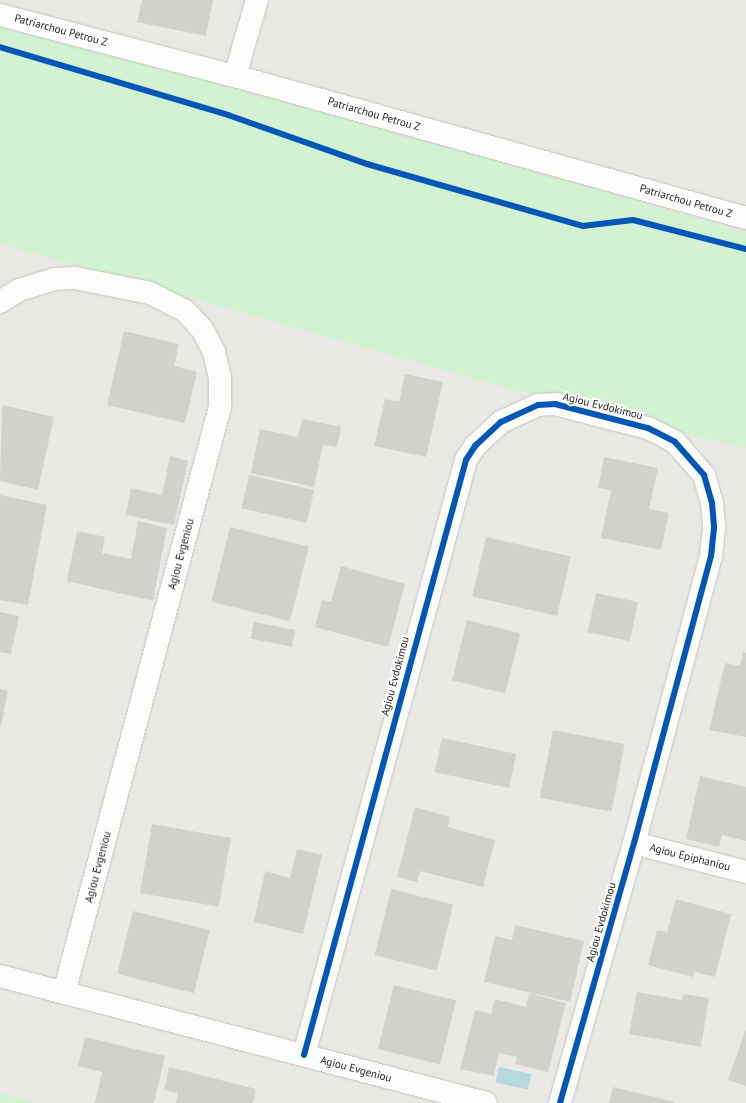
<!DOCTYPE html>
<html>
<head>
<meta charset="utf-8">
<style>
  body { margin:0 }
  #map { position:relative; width:746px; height:1103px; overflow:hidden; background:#ebe9e5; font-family:"PT Sans",sans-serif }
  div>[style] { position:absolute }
  .park>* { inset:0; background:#d2f2d2 }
  .water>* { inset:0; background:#b7d8df; transform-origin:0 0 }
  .building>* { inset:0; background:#d3d1ce; transform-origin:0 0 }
  .roads { filter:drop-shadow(0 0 1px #c4c3c1) drop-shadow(0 0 1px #c4c3c1) }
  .street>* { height:22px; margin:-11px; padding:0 11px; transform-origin:11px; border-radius:11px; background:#fcfcfb }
  .cycleway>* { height:6px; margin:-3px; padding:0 3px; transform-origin:3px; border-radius:3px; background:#0057b8 }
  span { translate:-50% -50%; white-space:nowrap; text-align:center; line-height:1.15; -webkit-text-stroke:4px #fff; paint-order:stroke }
  .street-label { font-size:11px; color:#1d1d1d }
</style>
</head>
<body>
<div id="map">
  <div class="park">
    <div style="clip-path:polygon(0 17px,746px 232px,746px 448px,608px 417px,0 244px)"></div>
    <div style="clip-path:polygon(0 1093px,36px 1103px,0 1103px)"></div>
  </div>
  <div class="water">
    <div style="left:499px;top:1067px;width:33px;height:16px;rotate:12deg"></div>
  </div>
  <div class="building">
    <div style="clip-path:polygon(142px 0,213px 0,206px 36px,137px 22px)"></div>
    <div style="clip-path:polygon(124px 331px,179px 344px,174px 366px,197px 372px,185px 423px,107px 405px)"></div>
    <div style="clip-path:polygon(405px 374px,443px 382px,426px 457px,374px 446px,385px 399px,399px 402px)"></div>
    <div style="clip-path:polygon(2px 405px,54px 417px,38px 490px,0 481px)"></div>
    <div style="clip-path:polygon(302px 419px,341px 427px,337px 447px,323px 445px,314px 487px,251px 473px,260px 429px,298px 437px)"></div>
    <div style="clip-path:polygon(170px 456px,188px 461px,174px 525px,126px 515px,131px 488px,162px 495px)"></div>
    <div style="clip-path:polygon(604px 457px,658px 468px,649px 509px,669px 513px,661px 550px,601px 538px,611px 490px,598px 488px)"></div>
    <div style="left:249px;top:475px;width:67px;height:34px;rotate:13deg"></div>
    <div style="clip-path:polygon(0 495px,47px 505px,28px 605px,0 600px)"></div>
    <div style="clip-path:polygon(138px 521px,167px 528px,153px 601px,67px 581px,77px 531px,105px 537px,102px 553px,131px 559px)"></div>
    <div style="left:230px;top:527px;width:81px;height:77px;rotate:14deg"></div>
    <div style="left:486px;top:537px;width:87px;height:61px;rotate:13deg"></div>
    <div style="clip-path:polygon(341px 566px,405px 584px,388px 647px,315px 627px,322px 600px,331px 602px)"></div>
    <div style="left:596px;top:593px;width:43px;height:40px;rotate:12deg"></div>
    <div style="clip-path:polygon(0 612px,19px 616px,11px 654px,0 652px)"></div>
    <div style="left:467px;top:620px;width:55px;height:62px;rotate:14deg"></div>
    <div style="left:254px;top:622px;width:42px;height:17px;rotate:11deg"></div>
    <div style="clip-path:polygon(743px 652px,746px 653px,746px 737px,709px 730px,725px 663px,740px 666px)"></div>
    <div style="clip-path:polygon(0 689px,8px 691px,1px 726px,0 726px)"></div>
    <div style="left:553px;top:730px;width:73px;height:69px;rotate:11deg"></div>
    <div style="left:442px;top:738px;width:76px;height:35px;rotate:12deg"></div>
    <div style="clip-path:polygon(700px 776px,746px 787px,746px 841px,722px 835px,719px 847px,686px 839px)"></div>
    <div style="clip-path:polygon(415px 807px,450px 817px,448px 827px,495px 840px,483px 887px,420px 871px,417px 882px,397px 877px)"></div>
    <div style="left:152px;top:824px;width:80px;height:70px;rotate:10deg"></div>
    <div style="clip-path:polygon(297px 849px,322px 855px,303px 934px,254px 922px,265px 871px,290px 878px)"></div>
    <div style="left:391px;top:889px;width:64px;height:68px;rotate:14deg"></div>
    <div style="clip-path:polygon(676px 899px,731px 914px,715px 977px,695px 972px,693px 977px,648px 965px,657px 930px,667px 932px)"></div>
    <div style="left:133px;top:911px;width:79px;height:65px;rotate:14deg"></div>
    <div style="clip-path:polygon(515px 925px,584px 941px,570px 1002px,484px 982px,495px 936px,512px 940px)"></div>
    <div style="left:394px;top:985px;width:64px;height:66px;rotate:14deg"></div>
    <div style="clip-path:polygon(637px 992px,682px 1000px,683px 994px,709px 998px,701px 1047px,629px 1034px)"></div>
    <div style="clip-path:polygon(529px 993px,566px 1003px,548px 1072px,515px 1064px,517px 1057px,499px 1053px,494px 1076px,460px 1069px,475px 1010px,491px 1014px,495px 999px,526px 1007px)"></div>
    <div style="clip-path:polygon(746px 1029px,746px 1086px,728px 1080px)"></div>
    <div style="clip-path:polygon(85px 1037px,165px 1056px,154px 1103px,95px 1103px,102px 1072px,78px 1066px)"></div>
    <div style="clip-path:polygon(169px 1067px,256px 1089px,253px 1103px,176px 1103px,178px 1093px,164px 1090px)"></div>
    <div style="clip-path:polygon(613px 1087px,675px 1102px,674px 1103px,609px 1103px)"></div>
  </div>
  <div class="roads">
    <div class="street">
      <div style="left:0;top:15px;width:243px;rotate:14.6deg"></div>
      <div style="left:235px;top:76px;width:530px;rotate:15.53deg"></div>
      <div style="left:235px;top:76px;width:79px;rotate:-73.9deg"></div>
      <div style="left:0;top:302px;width:22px;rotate:-32deg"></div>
      <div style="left:19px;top:290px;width:37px;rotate:-17deg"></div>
      <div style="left:54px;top:279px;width:21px;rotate:-3deg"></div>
      <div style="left:75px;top:278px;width:76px;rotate:11.3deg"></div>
      <div style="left:150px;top:293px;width:39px;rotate:27deg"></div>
      <div style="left:185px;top:311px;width:25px;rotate:47deg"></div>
      <div style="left:202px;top:329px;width:26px;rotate:62deg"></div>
      <div style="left:214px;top:352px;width:26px;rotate:77deg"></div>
      <div style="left:220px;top:377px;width:30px;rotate:90deg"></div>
      <div style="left:220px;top:407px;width:606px;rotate:104.91deg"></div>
      <div style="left:634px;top:843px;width:116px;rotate:14.5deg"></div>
      <div style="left:0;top:976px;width:502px;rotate:14.64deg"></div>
      <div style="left:304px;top:1055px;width:617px;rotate:-74.77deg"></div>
      <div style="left:466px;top:460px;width:17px;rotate:-57deg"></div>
      <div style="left:475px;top:446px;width:35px;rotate:-43deg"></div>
      <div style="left:501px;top:422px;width:41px;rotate:-24.7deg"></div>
      <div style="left:538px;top:405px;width:17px;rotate:-3deg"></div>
      <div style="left:555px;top:404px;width:96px;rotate:14.5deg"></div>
      <div style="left:648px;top:428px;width:30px;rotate:27deg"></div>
      <div style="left:675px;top:442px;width:44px;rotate:48.7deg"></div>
      <div style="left:704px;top:475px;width:29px;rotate:74deg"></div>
      <div style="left:712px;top:503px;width:25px;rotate:85deg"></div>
      <div style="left:714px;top:528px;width:28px;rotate:96deg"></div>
      <div style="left:711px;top:556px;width:297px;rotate:105deg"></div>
      <div style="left:634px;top:843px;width:270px;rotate:105.9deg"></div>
    </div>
  </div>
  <div class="cycleway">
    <div style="left:0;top:47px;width:238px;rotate:16.6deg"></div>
    <div style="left:228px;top:115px;width:147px;rotate:19.4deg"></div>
    <div style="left:367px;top:164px;width:225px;rotate:16deg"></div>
    <div style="left:583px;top:226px;width:50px;rotate:-6.8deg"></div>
    <div style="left:633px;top:220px;width:117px;rotate:14.4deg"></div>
    <div style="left:304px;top:1055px;width:617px;rotate:-74.77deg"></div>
    <div style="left:466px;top:460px;width:17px;rotate:-57deg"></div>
    <div style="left:475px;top:446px;width:35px;rotate:-43deg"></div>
    <div style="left:501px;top:422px;width:41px;rotate:-24.7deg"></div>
    <div style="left:538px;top:405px;width:17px;rotate:-3deg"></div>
    <div style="left:555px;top:404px;width:96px;rotate:14.5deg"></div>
    <div style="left:648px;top:428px;width:30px;rotate:27deg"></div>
    <div style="left:675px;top:442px;width:44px;rotate:48.7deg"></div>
    <div style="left:704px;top:475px;width:29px;rotate:74deg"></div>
    <div style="left:712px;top:503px;width:25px;rotate:85deg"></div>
    <div style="left:714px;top:528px;width:28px;rotate:96deg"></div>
    <div style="left:711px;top:556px;width:297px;rotate:105deg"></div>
    <div style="left:634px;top:843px;width:270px;rotate:105.9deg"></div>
  </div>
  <div class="street-label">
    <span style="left:61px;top:30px;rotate:15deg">Patriarchou Petrou Z</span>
    <span style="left:374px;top:114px;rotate:16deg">Patriarchou Petrou Z</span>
    <span style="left:686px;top:201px;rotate:16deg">Patriarchou Petrou Z</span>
    <span style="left:603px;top:406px;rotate:14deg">Agiou Evdokimou</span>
    <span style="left:181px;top:554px;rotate:-75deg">Agiou Evgeniou</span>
    <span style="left:395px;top:676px;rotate:-75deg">Agiou Evdokimou</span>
    <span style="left:690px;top:857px;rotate:14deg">Agiou Epiphaniou</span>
    <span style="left:98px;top:867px;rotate:-75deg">Agiou Evgeniou</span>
    <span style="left:601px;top:922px;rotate:-74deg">Agiou Evdokimou</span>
    <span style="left:356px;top:1069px;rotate:15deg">Agiou Evgeniou</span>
  </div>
</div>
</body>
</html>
